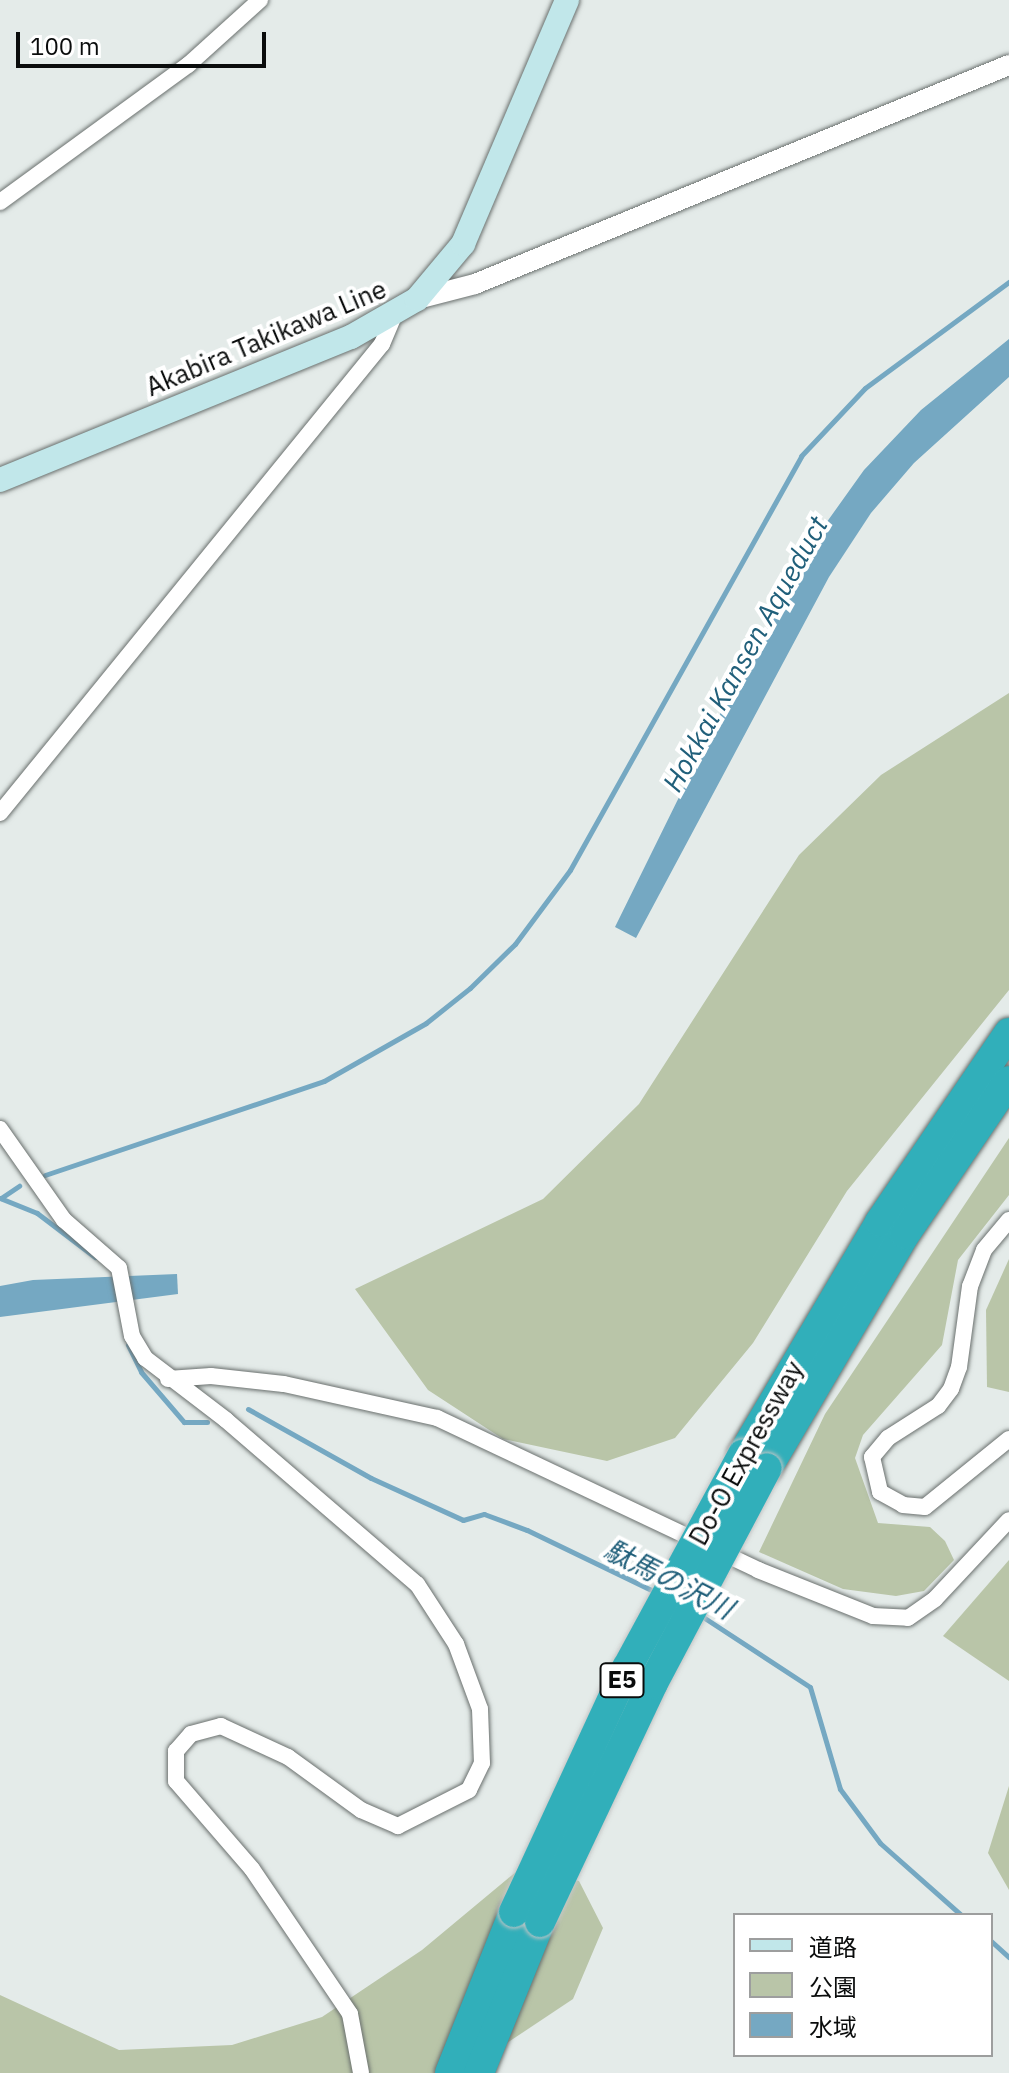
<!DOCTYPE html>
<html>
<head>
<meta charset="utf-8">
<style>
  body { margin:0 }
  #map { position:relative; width:1009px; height:2073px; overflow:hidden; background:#e4ebe9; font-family:"IBM Plex Sans","Noto Sans JP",sans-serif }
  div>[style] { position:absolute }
  .green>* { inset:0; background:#b9c5a8 }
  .water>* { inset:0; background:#75a8c2 }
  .stream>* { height:5px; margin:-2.5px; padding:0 2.5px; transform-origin:2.5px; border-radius:2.5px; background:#75a8c2 }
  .roads { filter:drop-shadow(0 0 2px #6a706e) drop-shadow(0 0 2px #6a706e) }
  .minor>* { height:16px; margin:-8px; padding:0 8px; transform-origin:8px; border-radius:8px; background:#fff }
  .tertiary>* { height:20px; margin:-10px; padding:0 10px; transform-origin:10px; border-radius:10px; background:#fff }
  .secondary>* { height:24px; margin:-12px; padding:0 12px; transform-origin:12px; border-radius:12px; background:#c1e7ea }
  .motorway>* { height:30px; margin:-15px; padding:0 15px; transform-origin:15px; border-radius:15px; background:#31afba }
  .bridges { filter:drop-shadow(0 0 2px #c4c5c5) drop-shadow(0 0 2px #c4c5c5) }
  .motorway-bridge>* { height:30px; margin:-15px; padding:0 15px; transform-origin:15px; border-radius:15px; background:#31afba }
  span { translate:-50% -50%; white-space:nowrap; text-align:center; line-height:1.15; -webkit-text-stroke:8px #fff; paint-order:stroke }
  .shield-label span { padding:2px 6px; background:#fff; border:2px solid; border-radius:6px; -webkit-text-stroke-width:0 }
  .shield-label { font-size:24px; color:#0a0c0c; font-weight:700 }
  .street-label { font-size:26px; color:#0a0c0c }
  .water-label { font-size:28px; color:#205f7a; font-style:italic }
  .legend { position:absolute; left:733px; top:1913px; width:260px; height:144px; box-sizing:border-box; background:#fff; border:2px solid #9d9e9e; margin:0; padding:10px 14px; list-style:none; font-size:24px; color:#0a0c0c }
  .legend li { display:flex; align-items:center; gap:16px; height:40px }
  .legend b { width:40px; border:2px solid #9d9e9e }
  .scale { position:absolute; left:16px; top:32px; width:250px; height:36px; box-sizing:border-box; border:4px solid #0a0c0c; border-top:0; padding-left:10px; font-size:24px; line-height:28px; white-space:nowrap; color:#0a0c0c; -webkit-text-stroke:6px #fff; paint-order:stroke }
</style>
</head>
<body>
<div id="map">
  <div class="green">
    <div style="clip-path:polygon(1009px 693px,1009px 990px,847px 1191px,753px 1343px,675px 1438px,607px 1461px,503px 1439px,428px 1390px,355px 1289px,543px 1199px,639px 1104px,799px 855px,881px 775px)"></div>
    <div style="clip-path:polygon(1009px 1138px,1009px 1195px,958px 1260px,942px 1345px,863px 1435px,855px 1458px,878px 1523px,930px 1527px,945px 1541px,954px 1560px,924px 1591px,896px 1596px,843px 1589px,759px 1552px,825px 1414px)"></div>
    <div style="clip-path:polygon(1009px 1259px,1009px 1392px,987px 1387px,986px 1310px)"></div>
    <div style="clip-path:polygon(1009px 1560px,1009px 1681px,943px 1636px)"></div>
    <div style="clip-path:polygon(1009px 1786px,1009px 1890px,988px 1853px)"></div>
    <div style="clip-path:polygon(517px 1871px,579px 1881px,603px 1928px,573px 1999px,480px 2061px,471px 2073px,0 2073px,0 1995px,119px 2050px,232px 2045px,322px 2017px,422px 1950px)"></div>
  </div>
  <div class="water">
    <div style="clip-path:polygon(1009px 339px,1009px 377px,914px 463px,871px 513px,829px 577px,636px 938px,615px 927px,721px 712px,819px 533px,864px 470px,921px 410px)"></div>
    <div style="clip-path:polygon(177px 1274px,178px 1294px,0 1317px,0 1286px,33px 1280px)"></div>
  </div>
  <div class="stream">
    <div style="left:45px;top:1175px;width:294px;rotate:-18.6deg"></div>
    <div style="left:324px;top:1081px;width:117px;rotate:-29.6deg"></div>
    <div style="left:426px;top:1023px;width:56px;rotate:-38.5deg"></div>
    <div style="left:470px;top:988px;width:63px;rotate:-44.4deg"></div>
    <div style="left:515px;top:944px;width:92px;rotate:-53.4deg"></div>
    <div style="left:570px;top:870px;width:474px;rotate:-60.8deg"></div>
    <div style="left:801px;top:456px;width:93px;rotate:-46.7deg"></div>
    <div style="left:865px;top:388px;width:179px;rotate:-36.4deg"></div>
    <div style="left:0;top:1198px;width:40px;rotate:22deg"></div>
    <div style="left:37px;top:1213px;width:73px;rotate:37.2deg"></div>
    <div style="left:1px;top:1198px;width:22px;rotate:-34deg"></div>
    <div style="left:128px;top:1345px;width:30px;rotate:64deg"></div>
    <div style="left:141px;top:1372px;width:66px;rotate:49.3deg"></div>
    <div style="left:184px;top:1422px;width:23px"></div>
    <div style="left:248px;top:1409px;width:141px;rotate:29.3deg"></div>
    <div style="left:371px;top:1478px;width:101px;rotate:24.5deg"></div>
    <div style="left:463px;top:1520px;width:22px;rotate:-16deg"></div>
    <div style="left:484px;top:1514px;width:46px;rotate:20.4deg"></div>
    <div style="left:527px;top:1530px;width:142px;rotate:25.8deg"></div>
    <div style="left:700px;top:1615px;width:131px;rotate:33.2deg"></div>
    <div style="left:810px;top:1687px;width:106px;rotate:73.6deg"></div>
    <div style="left:840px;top:1789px;width:67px;rotate:53.5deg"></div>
    <div style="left:880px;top:1843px;width:108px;rotate:41.6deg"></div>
    <div style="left:991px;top:1941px;width:24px;rotate:42deg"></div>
  </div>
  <div class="roads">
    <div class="minor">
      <div style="left:0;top:202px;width:233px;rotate:-36.1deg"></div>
      <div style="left:188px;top:65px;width:97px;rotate:-42.1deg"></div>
      <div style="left:0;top:813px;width:605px;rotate:-50.84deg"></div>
      <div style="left:382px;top:344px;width:30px;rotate:-67deg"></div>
      <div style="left:0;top:1129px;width:111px;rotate:54.9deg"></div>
      <div style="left:64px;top:1220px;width:73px;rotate:41.1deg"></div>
      <div style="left:119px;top:1268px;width:69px;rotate:79.2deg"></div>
      <div style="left:132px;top:1336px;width:26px;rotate:59deg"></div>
      <div style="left:145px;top:1358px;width:102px;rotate:37.4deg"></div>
      <div style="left:226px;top:1420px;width:252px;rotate:40.7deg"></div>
      <div style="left:417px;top:1584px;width:72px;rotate:57deg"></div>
      <div style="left:456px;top:1644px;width:69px;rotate:69.7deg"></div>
      <div style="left:480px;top:1709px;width:54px;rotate:87.9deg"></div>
      <div style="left:482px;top:1763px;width:30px;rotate:116deg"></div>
      <div style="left:469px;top:1790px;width:80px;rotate:153.1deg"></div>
      <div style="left:398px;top:1826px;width:40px;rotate:-156.6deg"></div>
      <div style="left:361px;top:1810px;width:90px;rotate:-144deg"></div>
      <div style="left:288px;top:1757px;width:74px;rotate:-155.2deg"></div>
      <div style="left:221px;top:1726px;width:31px;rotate:165deg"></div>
      <div style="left:191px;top:1734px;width:23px;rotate:131deg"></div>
      <div style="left:176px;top:1751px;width:30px;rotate:90deg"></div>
      <div style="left:176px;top:1781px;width:116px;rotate:49.2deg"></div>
      <div style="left:252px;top:1869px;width:175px;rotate:55.9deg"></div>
      <div style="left:350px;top:2014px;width:60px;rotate:79.4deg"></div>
      <div style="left:1009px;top:1220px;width:39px;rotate:130deg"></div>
      <div style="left:984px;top:1250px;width:39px;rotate:111deg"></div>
      <div style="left:970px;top:1286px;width:82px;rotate:97.7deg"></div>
      <div style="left:959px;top:1367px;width:23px;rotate:110deg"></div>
      <div style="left:951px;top:1389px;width:21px;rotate:127deg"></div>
      <div style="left:938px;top:1406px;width:59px;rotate:147.4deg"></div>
      <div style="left:888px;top:1438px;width:25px;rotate:130deg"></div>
      <div style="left:872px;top:1457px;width:36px;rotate:77deg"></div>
      <div style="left:880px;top:1492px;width:26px;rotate:29deg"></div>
      <div style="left:903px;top:1505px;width:22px;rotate:5deg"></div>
      <div style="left:925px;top:1507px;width:108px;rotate:-39deg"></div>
      <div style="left:168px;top:1379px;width:43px;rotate:-4deg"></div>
      <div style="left:211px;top:1376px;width:73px;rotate:6.3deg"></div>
      <div style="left:284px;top:1384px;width:157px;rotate:12.5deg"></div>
      <div style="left:437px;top:1418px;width:355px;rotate:25.3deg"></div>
      <div style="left:758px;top:1570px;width:124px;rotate:21.8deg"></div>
      <div style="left:873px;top:1616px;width:35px;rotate:3deg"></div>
      <div style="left:908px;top:1618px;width:33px;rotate:-35deg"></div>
      <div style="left:935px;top:1599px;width:108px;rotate:-46.9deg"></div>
    </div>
    <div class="tertiary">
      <div style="left:417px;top:299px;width:60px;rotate:-14.5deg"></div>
      <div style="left:475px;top:284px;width:577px;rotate:-22.3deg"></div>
    </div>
    <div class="secondary">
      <div style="left:0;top:480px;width:379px;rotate:-22.2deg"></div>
      <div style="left:351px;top:337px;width:76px;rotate:-29.9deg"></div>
      <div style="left:417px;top:299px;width:72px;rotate:-50.1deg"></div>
      <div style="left:463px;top:244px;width:265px;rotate:-66.9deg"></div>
    </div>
    <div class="motorway">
      <div style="left:743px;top:1454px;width:269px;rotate:-59.4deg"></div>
      <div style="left:880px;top:1222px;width:229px;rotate:-55.7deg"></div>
      <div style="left:767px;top:1468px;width:272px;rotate:-59.5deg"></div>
      <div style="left:905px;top:1234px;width:185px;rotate:-55.8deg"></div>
      <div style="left:450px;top:2073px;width:173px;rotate:-68.3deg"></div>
      <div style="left:479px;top:2073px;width:163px;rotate:-68deg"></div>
    </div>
  </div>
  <div class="bridges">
    <div class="motorway-bridge">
      <div style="left:514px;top:1912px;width:269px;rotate:-65.2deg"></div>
      <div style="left:627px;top:1668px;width:243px;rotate:-61.5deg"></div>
      <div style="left:540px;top:1922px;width:264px;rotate:-64.7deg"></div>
      <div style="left:653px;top:1683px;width:243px;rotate:-62.1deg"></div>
    </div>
  </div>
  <div class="shield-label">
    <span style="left:622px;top:1680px">E5</span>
  </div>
  <div class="street-label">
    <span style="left:266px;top:338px;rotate:-23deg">Akabira Takikawa Line</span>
    <span style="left:746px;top:1453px;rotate:-61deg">Do-O Expressway</span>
  </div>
  <div class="water-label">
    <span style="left:745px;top:654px;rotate:-61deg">Hokkai Kansen Aqueduct</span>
    <span style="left:669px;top:1579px;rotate:27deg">駄馬の沢川</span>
  </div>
  <ul class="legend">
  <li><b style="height:10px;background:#c1e7ea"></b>道路</li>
  <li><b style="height:22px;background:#b9c5a8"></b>公園</li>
  <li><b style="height:22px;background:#75a8c2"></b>水域</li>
  </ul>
  <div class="scale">100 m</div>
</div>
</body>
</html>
